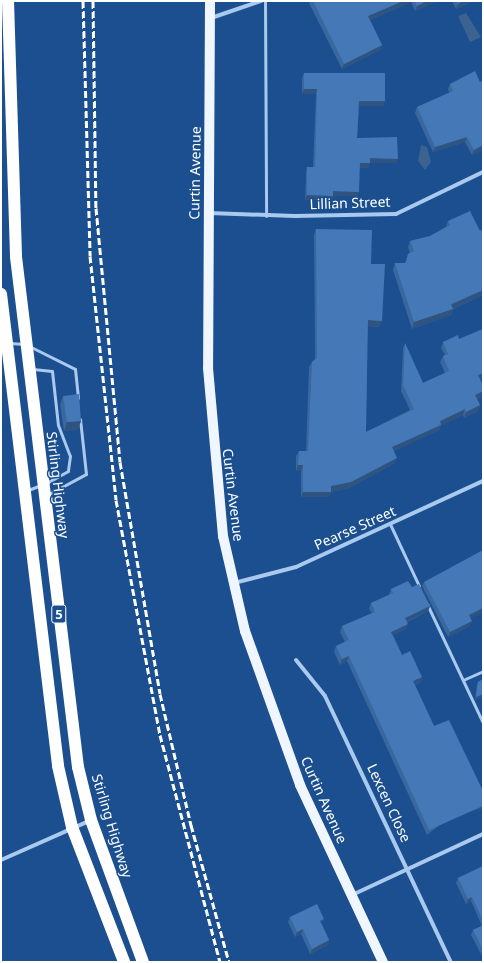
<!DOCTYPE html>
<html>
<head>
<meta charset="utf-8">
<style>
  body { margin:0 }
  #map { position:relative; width:484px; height:963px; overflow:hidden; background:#1b4f8f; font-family:"Noto Sans",sans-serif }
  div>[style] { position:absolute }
  .water>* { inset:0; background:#3c6290 }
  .lane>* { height:3px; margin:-1.5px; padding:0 1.5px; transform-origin:1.5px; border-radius:1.5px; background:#a9c9ee }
  .street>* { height:4px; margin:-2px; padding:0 2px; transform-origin:2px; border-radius:2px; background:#a9c9ee }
  .primary>* { height:10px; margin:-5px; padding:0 5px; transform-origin:5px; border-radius:5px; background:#f0f6ff }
  .highway>* { height:12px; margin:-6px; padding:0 6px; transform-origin:6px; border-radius:6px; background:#fff }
  .rail>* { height:3px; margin-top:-1.5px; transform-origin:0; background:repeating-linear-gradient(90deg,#fff 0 7px,transparent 0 10px) }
  .wall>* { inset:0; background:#3a679d }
  .shaded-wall>* { inset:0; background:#305480; transform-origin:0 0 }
  .building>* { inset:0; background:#4478b7 }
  span { translate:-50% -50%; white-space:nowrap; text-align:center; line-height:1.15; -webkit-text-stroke:3px #1b4f8f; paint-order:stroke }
  .shield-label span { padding:1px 3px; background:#1b4f8f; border:1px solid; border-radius:3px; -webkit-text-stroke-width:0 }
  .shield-label { font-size:13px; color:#fff; font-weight:700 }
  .street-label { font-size:14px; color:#fff }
  .frame { position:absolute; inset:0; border:2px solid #fff; pointer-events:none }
</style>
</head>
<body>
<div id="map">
  <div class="water">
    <div style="clip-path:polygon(466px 13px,481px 37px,470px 42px,458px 16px)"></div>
    <div style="clip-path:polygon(421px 145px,427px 147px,431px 162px,425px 170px,418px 161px)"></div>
  </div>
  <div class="lane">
    <div style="left:265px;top:1px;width:215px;rotate:89.7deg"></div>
    <div style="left:10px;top:343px;width:14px;rotate:4deg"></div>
    <div style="left:31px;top:347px;width:49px;rotate:26.6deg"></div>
    <div style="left:75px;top:369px;width:29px;rotate:84deg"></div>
    <div style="left:33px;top:369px;width:19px;rotate:6deg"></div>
    <div style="left:52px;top:371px;width:54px;rotate:83.7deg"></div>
    <div style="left:58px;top:425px;width:33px;rotate:69deg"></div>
    <div style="left:70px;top:456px;width:15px;rotate:98deg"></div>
    <div style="left:68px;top:471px;width:25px;rotate:151deg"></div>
    <div style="left:28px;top:490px;width:14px;rotate:-21deg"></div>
    <div style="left:47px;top:495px;width:44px;rotate:-28.3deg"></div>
    <div style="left:86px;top:474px;width:55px;rotate:-96.2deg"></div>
    <div style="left:390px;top:524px;width:68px;rotate:64.9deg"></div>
    <div style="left:427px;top:604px;width:132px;rotate:64.8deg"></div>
    <div style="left:463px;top:680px;width:22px;rotate:-24deg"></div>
  </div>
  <div class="street">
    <div style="left:211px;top:18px;width:53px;rotate:-18.8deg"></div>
    <div style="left:209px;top:213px;width:86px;rotate:2deg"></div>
    <div style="left:295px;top:216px;width:101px;rotate:-1.1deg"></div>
    <div style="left:396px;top:214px;width:97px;rotate:-25.8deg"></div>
    <div style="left:234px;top:583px;width:64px;rotate:-14.5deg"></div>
    <div style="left:296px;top:567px;width:206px;rotate:-24.7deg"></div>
    <div style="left:296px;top:660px;width:46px;rotate:51.1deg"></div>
    <div style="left:325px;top:696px;width:294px;rotate:64.7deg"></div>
    <div style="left:1px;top:860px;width:96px;rotate:-23.9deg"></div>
    <div style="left:352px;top:895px;width:145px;rotate:-25deg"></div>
  </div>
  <div class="primary">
    <div style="left:210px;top:1px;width:367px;rotate:90.3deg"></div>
    <div style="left:208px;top:368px;width:169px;rotate:84.9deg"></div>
    <div style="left:223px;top:536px;width:98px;rotate:77deg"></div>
    <div style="left:245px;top:631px;width:164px;rotate:70.3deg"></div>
    <div style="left:300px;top:785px;width:195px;rotate:64.9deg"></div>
  </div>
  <div class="highway">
    <div style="left:8px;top:1px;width:256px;rotate:88.2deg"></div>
    <div style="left:16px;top:257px;width:514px;rotate:83.07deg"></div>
    <div style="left:78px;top:767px;width:55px;rotate:76.2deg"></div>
    <div style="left:91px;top:820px;width:151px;rotate:69.9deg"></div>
    <div style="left:1px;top:294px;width:475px;rotate:83.1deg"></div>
    <div style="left:58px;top:766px;width:63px;rotate:77.1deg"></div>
    <div style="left:72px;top:827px;width:145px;rotate:68.9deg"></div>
  </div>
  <div class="rail">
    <div style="left:83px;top:1px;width:255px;rotate:88.4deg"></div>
    <div style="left:90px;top:256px;width:245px;rotate:83.9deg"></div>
    <div style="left:116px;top:500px;width:239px;rotate:79.4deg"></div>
    <div style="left:160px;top:735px;width:235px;rotate:75.2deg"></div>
    <div style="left:93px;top:1px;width:207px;rotate:89.2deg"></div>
    <div style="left:96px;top:208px;width:255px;rotate:84.6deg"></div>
    <div style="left:120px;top:462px;width:235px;rotate:80.2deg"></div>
    <div style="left:160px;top:694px;width:135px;rotate:76.7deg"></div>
    <div style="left:191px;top:825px;width:142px;rotate:74.5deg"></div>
  </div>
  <div class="wall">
    <div style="clip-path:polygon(310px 1px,437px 1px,415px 11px,411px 2px,370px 20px,382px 45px,380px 50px,342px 69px,309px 3px)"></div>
    <div style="clip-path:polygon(452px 1px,474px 1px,456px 9px)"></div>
    <div style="clip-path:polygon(304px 73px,385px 101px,383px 106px,359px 106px,357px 138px,396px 163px,370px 163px,368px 168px,359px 168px,359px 192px,357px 196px,333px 196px,332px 200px,305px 200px,306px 172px,307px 167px,313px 167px,316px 94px,302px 94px,302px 78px)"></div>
    <div style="clip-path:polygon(483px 81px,483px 150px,472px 155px,465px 142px,433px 152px,415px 113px,417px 107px,449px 93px,448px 89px,450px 84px,480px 82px)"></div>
    <div style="clip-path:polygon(448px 221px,480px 231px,483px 229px,483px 295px,453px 309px,451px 315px,412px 329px,393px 270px,395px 263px,405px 263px,408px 254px,410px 253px,408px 247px,410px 241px,430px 236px,446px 227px)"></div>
    <div style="clip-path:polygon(316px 229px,371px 264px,380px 327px,367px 326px,366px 432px,410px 410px,401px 391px,403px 348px,405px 343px,423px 383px,445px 373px,440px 362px,443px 356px,445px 355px,441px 348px,443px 342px,459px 339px,483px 329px,483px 377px,480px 379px,483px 386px,483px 396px,477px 399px,480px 405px,478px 411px,464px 418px,463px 415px,441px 425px,439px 430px,394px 451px,395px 463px,349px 488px,331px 492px,329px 497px,301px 497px,301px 471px,296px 471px,296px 456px,299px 451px,306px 451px,309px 367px,312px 362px,315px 359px,314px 235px)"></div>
    <div style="clip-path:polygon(63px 396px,81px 421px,78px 429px,64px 431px,60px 405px)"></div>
    <div style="clip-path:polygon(424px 582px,470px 618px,470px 626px,448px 637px,422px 586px)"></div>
    <div style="clip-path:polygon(412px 587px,430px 606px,428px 611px,407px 622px,406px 629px,393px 635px,402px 655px,422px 677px,421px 682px,415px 685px,434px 726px,483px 791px,427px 835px,347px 661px,340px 665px,334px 652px,336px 646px,345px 642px,340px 632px,342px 626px,372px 613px,369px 609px,371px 603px,389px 595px,391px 589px)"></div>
    <div style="clip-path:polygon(483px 679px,483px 696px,475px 700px,477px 684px,478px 682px)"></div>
    <div style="clip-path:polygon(483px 866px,483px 956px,482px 956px,471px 935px,473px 930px,482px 926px,471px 901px,466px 904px,456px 883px,458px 878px)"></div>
    <div style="clip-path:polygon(290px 917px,322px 924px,329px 940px,328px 945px,310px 954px,301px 934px,295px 937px,288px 922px)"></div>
  </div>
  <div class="shaded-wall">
    <div style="clip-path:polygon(403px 1px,411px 1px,411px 2px,366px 22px,368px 16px)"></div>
    <div style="clip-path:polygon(427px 1px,437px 1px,415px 11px,417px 6px)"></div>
    <div style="clip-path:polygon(463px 1px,474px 1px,456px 9px,458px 4px)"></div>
    <div style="clip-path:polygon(382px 45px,380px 50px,342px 69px,344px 64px)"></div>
    <div style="clip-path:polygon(304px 89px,317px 89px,316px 94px,302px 94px)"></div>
    <div style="clip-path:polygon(359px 101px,385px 101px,383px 106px,357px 106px)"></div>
    <div style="clip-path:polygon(467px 137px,465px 142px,433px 152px,435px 147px)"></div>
    <div style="clip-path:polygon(483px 145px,483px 150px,472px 155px,474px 150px)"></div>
    <div style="clip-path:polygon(370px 158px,398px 159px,396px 163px,368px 163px)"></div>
    <div style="clip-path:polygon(360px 163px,370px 163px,368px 168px,358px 168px)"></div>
    <div style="clip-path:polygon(333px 191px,359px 192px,357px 196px,333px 196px,332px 200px,305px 200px,307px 195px)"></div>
    <div style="clip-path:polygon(483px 290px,483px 295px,450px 310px,453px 309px,451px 315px,412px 329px,414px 322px)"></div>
    <div style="clip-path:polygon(368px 320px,382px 321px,380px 327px,366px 326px)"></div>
    <div style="clip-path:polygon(483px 373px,483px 377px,476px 380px,478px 375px)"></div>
    <div style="clip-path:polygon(483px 391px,483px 396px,473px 400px,475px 395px)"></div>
    <div style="clip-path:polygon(480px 405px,478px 411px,464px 418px,466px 412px)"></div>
    <div style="clip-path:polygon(465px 409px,463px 415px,441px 426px,439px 430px,390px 453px,392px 447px,440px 421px)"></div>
    <div style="clip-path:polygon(81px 421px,78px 429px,64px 431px,67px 422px)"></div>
    <div style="clip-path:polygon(397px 458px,395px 463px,349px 488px,331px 492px,329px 497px,301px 497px,303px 492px,331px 486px)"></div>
    <div style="clip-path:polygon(298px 465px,303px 465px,301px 471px,296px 471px)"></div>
    <div style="clip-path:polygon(430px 606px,428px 611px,403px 623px,405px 618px)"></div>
    <div style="clip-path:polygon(483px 608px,483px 612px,467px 620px,469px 615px)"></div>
    <div style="clip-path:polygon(472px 621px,470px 626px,448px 637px,450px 632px)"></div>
    <div style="clip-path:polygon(408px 624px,406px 629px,389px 637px,391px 632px)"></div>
    <div style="clip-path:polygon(349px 656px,347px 661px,340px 665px,342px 659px)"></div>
    <div style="clip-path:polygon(422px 677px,421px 682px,411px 686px,413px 681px)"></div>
    <div style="clip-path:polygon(483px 694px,483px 696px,475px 700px,476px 697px)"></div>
    <div style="left:483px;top:806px;width:4px;height:59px;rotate:90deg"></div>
    <div style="clip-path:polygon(472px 897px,471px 901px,466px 904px,468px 899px)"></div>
    <div style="clip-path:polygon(324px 919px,322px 924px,320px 921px)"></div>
    <div style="clip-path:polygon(303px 929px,301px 934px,295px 937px,297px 932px)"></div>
    <div style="clip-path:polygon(329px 940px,328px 945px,310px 954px,312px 949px)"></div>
  </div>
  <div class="building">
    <div style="clip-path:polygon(313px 1px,403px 1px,368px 16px,382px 45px,344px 64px)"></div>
    <div style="clip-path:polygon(414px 1px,427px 1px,417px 6px)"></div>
    <div style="clip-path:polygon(457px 1px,463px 1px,458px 4px)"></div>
    <div style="clip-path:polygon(475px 71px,480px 82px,483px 81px,483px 145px,474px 150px,467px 137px,435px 147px,417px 107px,453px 91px,450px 84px)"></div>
    <div style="clip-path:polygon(304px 73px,385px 73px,385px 101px,359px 101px,357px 138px,397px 137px,398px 159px,370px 158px,370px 163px,360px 163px,359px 192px,333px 191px,333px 196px,307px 195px,307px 167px,315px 167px,317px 89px,304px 89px)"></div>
    <div style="clip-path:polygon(470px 211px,480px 231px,483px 229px,483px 290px,451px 304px,453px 309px,414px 322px,395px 263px,406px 263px,408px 254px,414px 251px,410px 241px,430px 236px,450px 225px,448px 221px)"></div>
    <div style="clip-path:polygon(316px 229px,372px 230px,371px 264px,385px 264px,382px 321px,368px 320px,366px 432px,414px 409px,403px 385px,405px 343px,423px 383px,449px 371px,443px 356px,448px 354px,443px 342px,458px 335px,459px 339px,483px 329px,483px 373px,478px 375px,483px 386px,483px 391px,475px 395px,480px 405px,466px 412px,465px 409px,440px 421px,441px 425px,392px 447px,397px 458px,351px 482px,331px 486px,331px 492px,303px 492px,303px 465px,298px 465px,299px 451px,308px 451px,312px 362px,317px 358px)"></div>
    <div style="clip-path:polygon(79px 394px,81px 421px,67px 422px,63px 396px)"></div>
    <div style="clip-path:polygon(483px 550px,483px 608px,469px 615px,472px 621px,450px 632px,424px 582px)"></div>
    <div style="clip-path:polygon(408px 581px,412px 587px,419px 584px,430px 606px,405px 618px,408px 624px,391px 632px,402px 655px,410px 651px,422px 677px,413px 681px,434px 726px,449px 720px,483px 791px,483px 806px,429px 830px,349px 656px,342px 659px,336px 646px,349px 640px,342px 626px,375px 612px,371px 603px,393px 593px,391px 589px)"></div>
    <div style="clip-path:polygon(483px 679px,483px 694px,476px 697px,478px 682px)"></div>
    <div style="clip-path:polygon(483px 866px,483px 920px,472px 897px,468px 899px,458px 878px)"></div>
    <div style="clip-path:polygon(317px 904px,324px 919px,320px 921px,329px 940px,312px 949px,303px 929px,297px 932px,290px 917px)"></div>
    <div style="clip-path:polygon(483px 925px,483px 950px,473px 930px)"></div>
  </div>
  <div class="shield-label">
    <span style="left:59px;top:614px">5</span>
  </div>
  <div class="street-label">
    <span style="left:195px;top:173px;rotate:-89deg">Curtin Avenue</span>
    <span style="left:350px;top:203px;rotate:-2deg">Lillian Street</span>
    <span style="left:58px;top:485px;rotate:83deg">Stirling Highway</span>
    <span style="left:233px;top:495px;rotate:83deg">Curtin Avenue</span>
    <span style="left:355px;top:528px;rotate:-24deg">Pearse Street</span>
    <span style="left:324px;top:800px;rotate:66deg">Curtin Avenue</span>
    <span style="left:389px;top:803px;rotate:65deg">Lexcen Close</span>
    <span style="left:112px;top:826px;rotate:73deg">Stirling Highway</span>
  </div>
  <div class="frame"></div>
</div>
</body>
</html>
